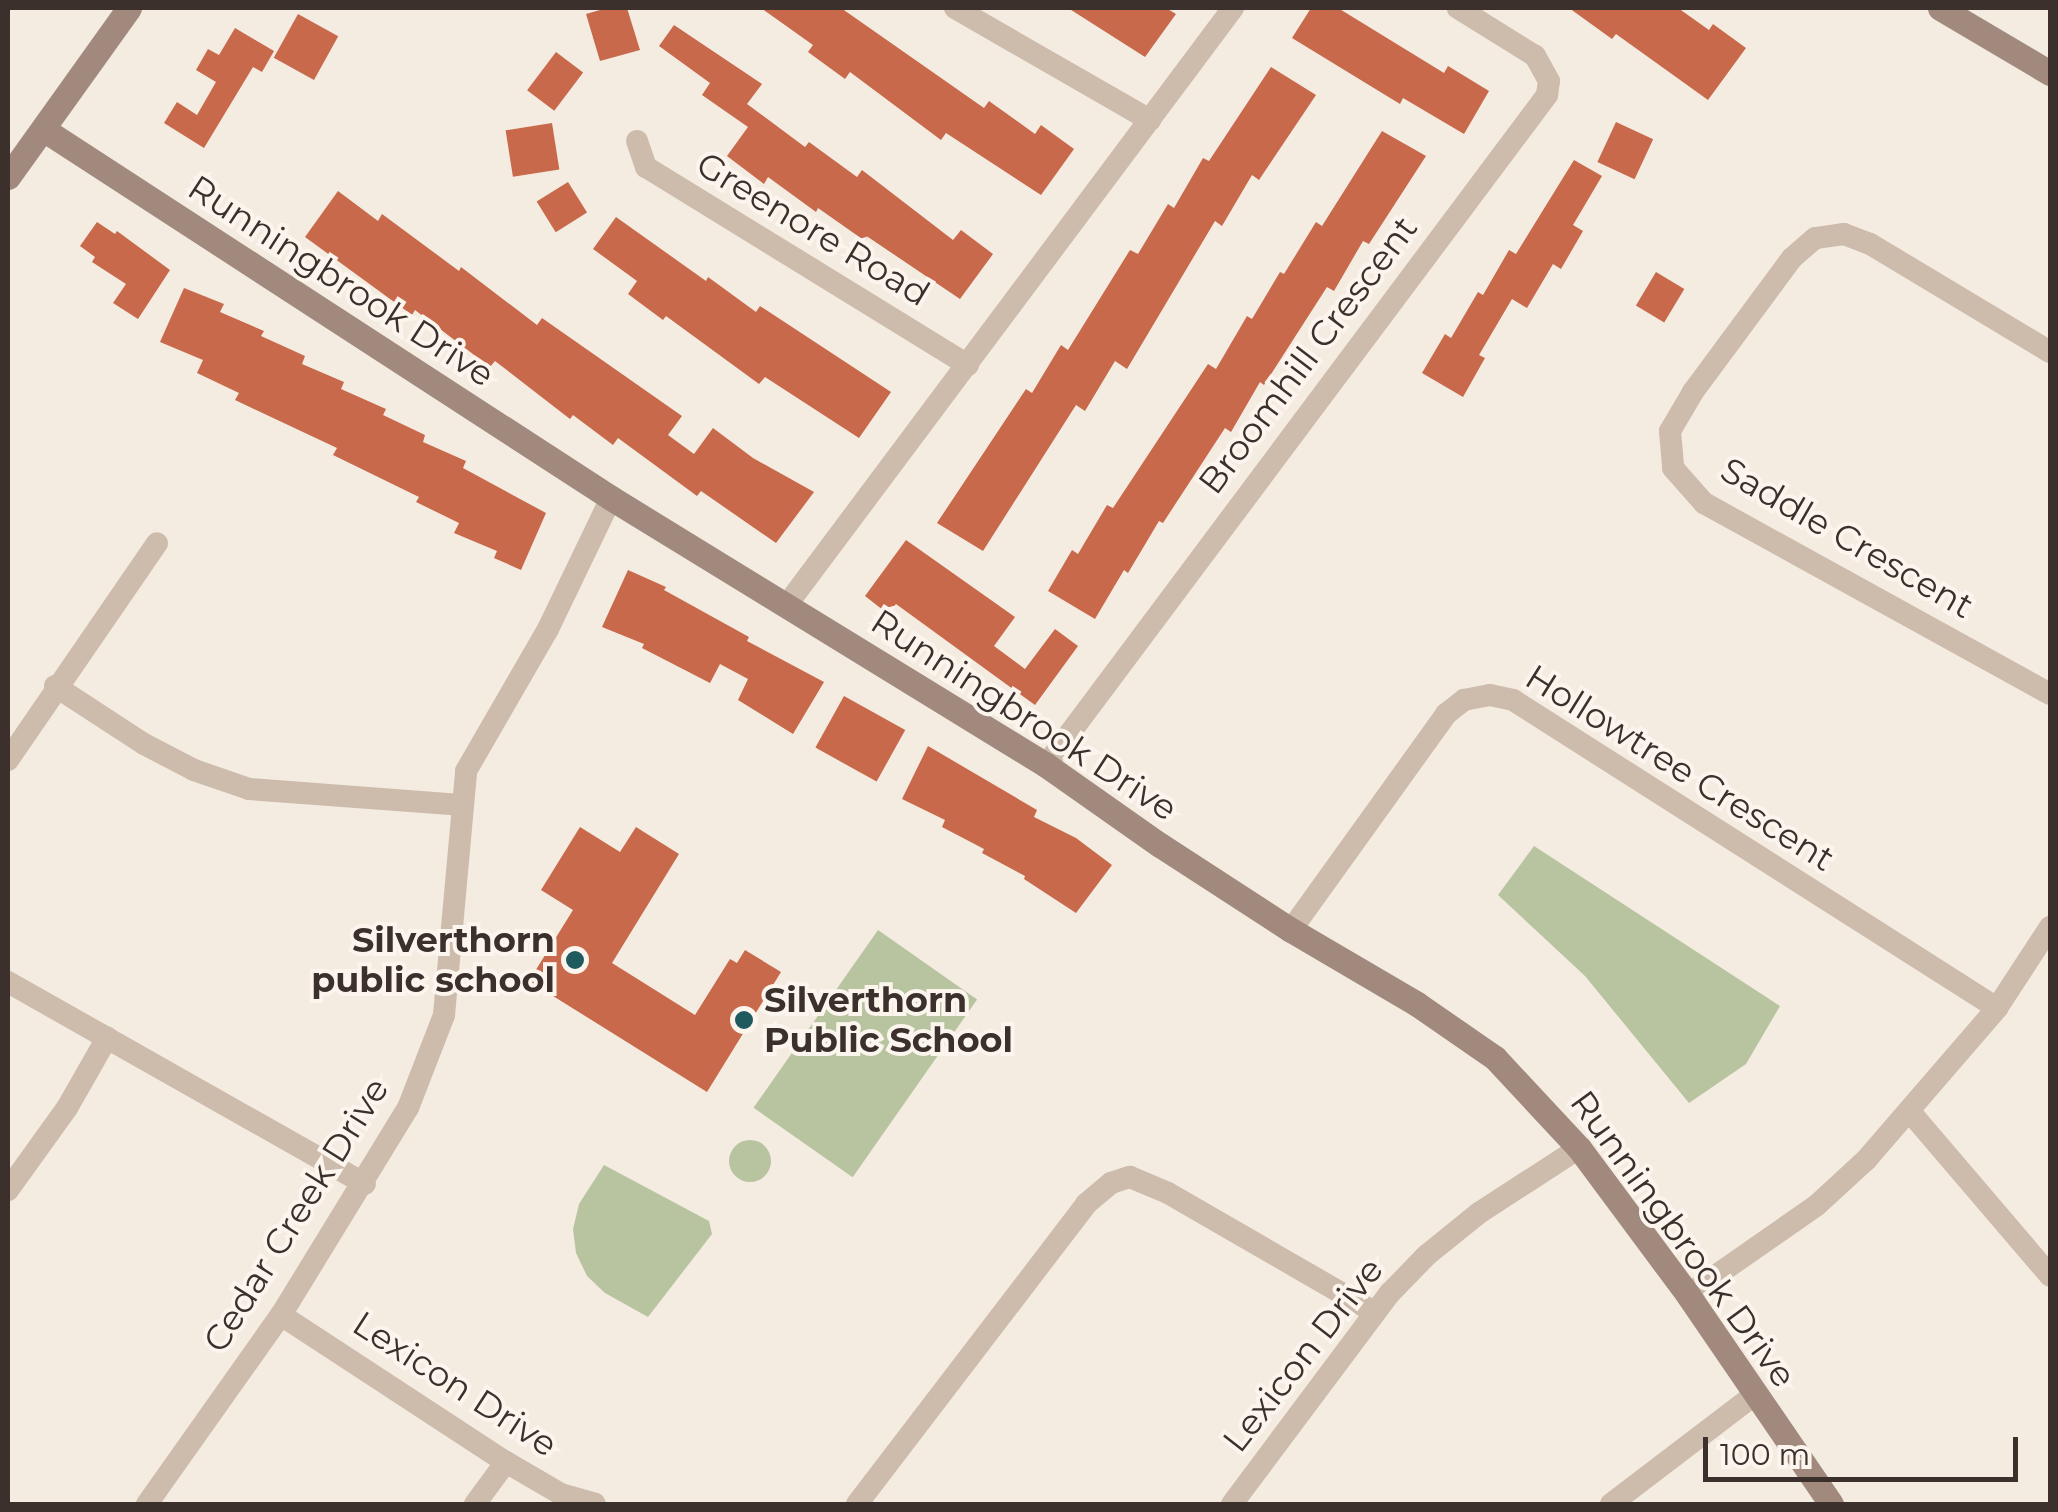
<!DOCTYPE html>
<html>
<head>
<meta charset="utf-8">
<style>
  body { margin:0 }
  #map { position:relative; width:2058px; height:1512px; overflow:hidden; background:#f4ebe1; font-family:Montserrat,sans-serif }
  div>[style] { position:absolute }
  .green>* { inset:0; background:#b8c4a0; transform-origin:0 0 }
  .round { border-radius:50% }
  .building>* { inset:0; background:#c8694b; transform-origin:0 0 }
  .street>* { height:22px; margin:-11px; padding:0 11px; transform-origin:11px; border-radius:11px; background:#cdbbac }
  .secondary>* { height:25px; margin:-12.5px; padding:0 12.5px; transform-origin:12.5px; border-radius:12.5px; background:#a18a7d }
  .dots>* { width:28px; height:28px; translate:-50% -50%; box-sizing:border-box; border:5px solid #fbf5ee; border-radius:50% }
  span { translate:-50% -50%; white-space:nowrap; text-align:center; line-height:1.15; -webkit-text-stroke:8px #fbf5ee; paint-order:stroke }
  .street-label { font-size:35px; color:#3b302b }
  .poi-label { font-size:35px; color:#3b302b; font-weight:700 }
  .right { translate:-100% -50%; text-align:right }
  .left { translate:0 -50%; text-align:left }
  .frame { position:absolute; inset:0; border:10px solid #3b302b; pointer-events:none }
  .scale { position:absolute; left:1703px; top:1437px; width:315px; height:45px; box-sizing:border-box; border:5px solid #3b302b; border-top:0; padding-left:12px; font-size:30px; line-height:35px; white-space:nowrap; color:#3b302b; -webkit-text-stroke:8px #fbf5ee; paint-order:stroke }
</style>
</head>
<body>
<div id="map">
  <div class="green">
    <div style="clip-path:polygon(1534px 846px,1780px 1006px,1746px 1064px,1689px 1103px,1585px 976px,1498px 895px)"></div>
    <div style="left:878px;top:930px;width:121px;height:217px;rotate:35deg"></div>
    <div class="round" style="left:729px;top:1140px;width:42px;height:42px"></div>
    <div style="clip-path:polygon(604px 1165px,709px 1221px,712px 1234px,648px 1317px,605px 1293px,587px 1276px,576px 1253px,573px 1229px,579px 1204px)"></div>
  </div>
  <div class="building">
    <div style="clip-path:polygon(607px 8px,627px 8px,640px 50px,600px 61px,586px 14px)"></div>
    <div style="clip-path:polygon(761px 8px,841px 8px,984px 108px,989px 101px,1035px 134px,1041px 125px,1074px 149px,1041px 195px,946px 133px,941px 140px,850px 72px,845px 79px,808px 52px,813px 45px)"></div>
    <div style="clip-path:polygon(1068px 8px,1166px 8px,1176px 14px,1145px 57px)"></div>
    <div style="clip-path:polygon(1311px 8px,1338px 8px,1444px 73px,1448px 66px,1489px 91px,1464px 134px,1403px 98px,1400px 104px,1292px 38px)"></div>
    <div style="clip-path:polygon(1569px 8px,1678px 8px,1709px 30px,1713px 24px,1746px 48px,1708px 100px,1616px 34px,1612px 39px)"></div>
    <div style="left:298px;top:14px;width:46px;height:50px;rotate:29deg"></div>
    <div style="clip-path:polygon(674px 25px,762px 84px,747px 104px,805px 147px,809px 142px,857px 177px,862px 170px,953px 240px,961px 230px,993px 254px,960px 299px,868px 237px,865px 241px,818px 208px,816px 212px,768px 177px,764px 184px,727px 156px,748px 127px,702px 95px,710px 83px,659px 46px)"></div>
    <div style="clip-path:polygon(235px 28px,274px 51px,262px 72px,253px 67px,204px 148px,164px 123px,177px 102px,197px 115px,216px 82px,196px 70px,208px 49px,219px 55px)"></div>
    <div style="left:556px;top:52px;width:34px;height:48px;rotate:37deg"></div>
    <div style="clip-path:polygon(1271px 67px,1316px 95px,1259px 180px,1252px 175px,1222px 226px,1215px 221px,1127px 369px,1115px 361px,1085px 411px,1076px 405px,983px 551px,937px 523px,1026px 389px,1032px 393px,1061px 345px,1068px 350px,1130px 250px,1138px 254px,1168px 204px,1174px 208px,1203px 158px,1209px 161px)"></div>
    <div style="left:1616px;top:122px;width:41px;height:44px;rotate:25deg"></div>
    <div style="left:552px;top:123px;width:47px;height:47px;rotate:81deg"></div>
    <div style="clip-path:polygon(1382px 131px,1426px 156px,1369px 244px,1363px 241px,1334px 291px,1327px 287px,1264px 385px,1260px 382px,1231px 432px,1225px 428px,1163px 523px,1159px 521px,1128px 573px,1124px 570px,1095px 619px,1048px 591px,1072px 550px,1078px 554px,1107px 505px,1113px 508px,1208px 364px,1216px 369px,1247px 316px,1252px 319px,1280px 272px,1284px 274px,1316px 222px,1322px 226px)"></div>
    <div style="clip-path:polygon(1574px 160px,1602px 176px,1573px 225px,1583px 231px,1561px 269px,1553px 264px,1527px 308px,1512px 299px,1479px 355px,1485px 358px,1463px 397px,1422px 373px,1445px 334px,1451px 338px,1478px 292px,1483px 295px,1509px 250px,1516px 254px)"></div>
    <div style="left:568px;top:182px;width:36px;height:37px;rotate:58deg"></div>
    <div style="clip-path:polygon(338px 191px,378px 221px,382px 214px,459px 271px,461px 267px,537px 325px,542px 318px,682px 416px,668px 435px,694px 454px,713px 428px,753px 458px,814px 492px,776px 543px,701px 491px,697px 496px,618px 438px,613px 445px,573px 415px,570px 419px,495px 361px,490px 367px,415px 310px,412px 315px,305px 237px)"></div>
    <div style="clip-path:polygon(616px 217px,706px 281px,708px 277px,756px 312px,760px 306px,891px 392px,859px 438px,765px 377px,759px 384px,666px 316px,663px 320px,628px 294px,637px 281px,593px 249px)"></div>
    <div style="clip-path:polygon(97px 222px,115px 234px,117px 231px,170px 270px,138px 319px,113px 303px,126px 284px,92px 262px,95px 257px,80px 246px)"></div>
    <div style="left:1656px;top:272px;width:33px;height:39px;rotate:31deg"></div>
    <div style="clip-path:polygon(184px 288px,224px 304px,220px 312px,264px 331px,261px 336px,305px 356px,302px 364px,344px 382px,341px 389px,386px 409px,383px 415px,425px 435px,423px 442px,466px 461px,463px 468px,546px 513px,521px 570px,494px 558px,497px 551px,454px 533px,459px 523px,416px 502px,419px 497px,333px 455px,337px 448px,235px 400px,239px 393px,197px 373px,203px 360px,160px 342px)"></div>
    <div style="clip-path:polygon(906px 540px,1015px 617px,994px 646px,1025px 669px,1055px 629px,1078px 646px,1035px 705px,896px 604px,888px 614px,865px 596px)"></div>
    <div style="clip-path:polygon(628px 570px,666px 587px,664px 590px,749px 637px,747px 641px,824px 682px,793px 734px,738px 700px,748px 679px,720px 664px,710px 683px,642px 648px,644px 644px,602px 627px)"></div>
    <div style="left:844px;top:696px;width:70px;height:59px;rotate:29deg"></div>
    <div style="clip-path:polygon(928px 746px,1037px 810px,1034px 817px,1076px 838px,1112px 865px,1076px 913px,1024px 879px,1025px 876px,982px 853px,984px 849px,942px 827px,945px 820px,902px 799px)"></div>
    <div style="clip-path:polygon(580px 827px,620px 852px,636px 827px,679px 854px,612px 963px,695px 1015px,730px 959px,737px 963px,745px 950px,781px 972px,707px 1092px,529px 981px,573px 910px,541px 890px)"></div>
  </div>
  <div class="street">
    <div style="left:955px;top:8px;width:225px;rotate:29.9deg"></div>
    <div style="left:637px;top:141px;width:28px;rotate:71deg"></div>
    <div style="left:646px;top:167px;width:378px;rotate:31.6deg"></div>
    <div style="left:2050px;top:352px;width:210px;rotate:-149deg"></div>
    <div style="left:1870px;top:244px;width:28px;rotate:-159deg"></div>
    <div style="left:1844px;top:234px;width:29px;rotate:172deg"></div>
    <div style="left:1815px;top:238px;width:30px;rotate:139deg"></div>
    <div style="left:1792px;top:258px;width:167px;rotate:126.5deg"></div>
    <div style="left:1693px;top:392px;width:45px;rotate:120.5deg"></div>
    <div style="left:1670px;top:431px;width:37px;rotate:85deg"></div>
    <div style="left:1673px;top:468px;width:47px;rotate:48.5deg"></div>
    <div style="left:1704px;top:503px;width:395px;rotate:28.9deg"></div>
    <div style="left:786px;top:606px;width:747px;rotate:-53.22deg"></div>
    <div style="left:55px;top:686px;width:106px;rotate:33.1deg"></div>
    <div style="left:144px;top:744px;width:56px;rotate:27.5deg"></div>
    <div style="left:194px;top:770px;width:58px;rotate:19.1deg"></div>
    <div style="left:249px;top:789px;width:212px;rotate:4.3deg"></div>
    <div style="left:8px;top:760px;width:263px;rotate:-55.5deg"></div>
    <div style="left:1046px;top:765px;width:837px;rotate:-53.21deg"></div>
    <div style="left:1547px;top:95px;width:14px;rotate:-82deg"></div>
    <div style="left:1549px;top:81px;width:29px;rotate:-119deg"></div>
    <div style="left:1535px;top:56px;width:91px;rotate:-148.1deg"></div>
    <div style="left:1291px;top:930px;width:266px;rotate:-54.3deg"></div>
    <div style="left:1446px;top:714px;width:23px;rotate:-38deg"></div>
    <div style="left:1464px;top:700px;width:26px;rotate:-11deg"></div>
    <div style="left:1490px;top:695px;width:24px;rotate:12deg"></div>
    <div style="left:1513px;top:700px;width:574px;rotate:32.47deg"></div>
    <div style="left:8px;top:982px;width:410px;rotate:29.5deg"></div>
    <div style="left:1911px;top:1113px;width:214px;rotate:49.5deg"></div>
    <div style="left:8px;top:1190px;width:101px;rotate:-54.3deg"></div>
    <div style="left:67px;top:1108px;width:81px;rotate:-60.3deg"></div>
    <div style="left:1688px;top:1295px;width:157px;rotate:-34.9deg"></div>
    <div style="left:1817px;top:1205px;width:67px;rotate:-42.6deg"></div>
    <div style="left:1866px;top:1160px;width:201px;rotate:-49.2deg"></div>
    <div style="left:1997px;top:1008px;width:97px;rotate:-56.8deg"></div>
    <div style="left:281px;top:1315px;width:269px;rotate:33.2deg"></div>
    <div style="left:506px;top:1462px;width:64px;rotate:30.2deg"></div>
    <div style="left:561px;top:1494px;width:35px;rotate:16deg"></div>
    <div style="left:147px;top:1504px;width:232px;rotate:-54.7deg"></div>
    <div style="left:281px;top:1315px;width:243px;rotate:-58.5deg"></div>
    <div style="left:408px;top:1108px;width:100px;rotate:-68.8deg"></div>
    <div style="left:444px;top:1015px;width:245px;rotate:-84.8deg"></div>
    <div style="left:466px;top:771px;width:164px;rotate:-60deg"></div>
    <div style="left:548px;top:629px;width:145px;rotate:-64.3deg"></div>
    <div style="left:475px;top:1504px;width:52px;rotate:-53.6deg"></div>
    <div style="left:857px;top:1504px;width:377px;rotate:-52.6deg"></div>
    <div style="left:1086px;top:1204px;width:33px;rotate:-40deg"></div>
    <div style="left:1111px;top:1183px;width:20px;rotate:-18deg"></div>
    <div style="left:1130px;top:1177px;width:41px;rotate:22.8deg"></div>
    <div style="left:1168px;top:1193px;width:238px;rotate:30deg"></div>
    <div style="left:1232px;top:1504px;width:264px;rotate:-53.2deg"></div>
    <div style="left:1390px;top:1293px;width:53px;rotate:-45.8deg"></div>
    <div style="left:1427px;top:1255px;width:67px;rotate:-38.9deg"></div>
    <div style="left:1479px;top:1213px;width:119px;rotate:-33deg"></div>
    <div style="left:1611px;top:1504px;width:180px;rotate:-37.3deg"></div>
  </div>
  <div class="secondary">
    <div style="left:1940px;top:8px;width:128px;rotate:30.6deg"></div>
    <div style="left:43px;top:129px;width:677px;rotate:33.01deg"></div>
    <div style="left:611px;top:498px;width:510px;rotate:31.54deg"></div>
    <div style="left:1046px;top:765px;width:139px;rotate:35.1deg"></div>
    <div style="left:1160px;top:845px;width:156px;rotate:33deg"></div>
    <div style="left:1291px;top:930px;width:146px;rotate:30.4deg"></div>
    <div style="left:1417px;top:1004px;width:95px;rotate:34.7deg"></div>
    <div style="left:1495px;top:1058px;width:123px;rotate:47deg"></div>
    <div style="left:1579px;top:1148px;width:183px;rotate:53.4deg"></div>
    <div style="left:1688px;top:1295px;width:253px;rotate:55.6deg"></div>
    <div style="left:8px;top:177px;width:208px;rotate:-54.4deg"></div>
  </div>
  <div class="dots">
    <div style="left:575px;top:960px;background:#1f5a5e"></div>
    <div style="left:744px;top:1020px;background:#1f5a5e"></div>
  </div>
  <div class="street-label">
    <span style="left:813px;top:229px;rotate:31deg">Greenore Road</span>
    <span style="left:341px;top:281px;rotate:33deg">Runningbrook Drive</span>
    <span style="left:1308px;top:355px;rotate:-53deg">Broomhill Crescent</span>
    <span style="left:1847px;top:538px;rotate:30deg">Saddle Crescent</span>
    <span style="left:1024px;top:715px;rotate:33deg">Runningbrook Drive</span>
    <span style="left:1680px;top:768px;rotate:32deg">Hollowtree Crescent</span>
    <span style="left:296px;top:1215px;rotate:-58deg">Cedar Creek Drive</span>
    <span style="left:1683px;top:1239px;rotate:54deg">Runningbrook Drive</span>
    <span style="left:1303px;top:1355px;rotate:-52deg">Lexicon Drive</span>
    <span style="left:455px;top:1384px;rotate:33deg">Lexicon Drive</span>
  </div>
  <div class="poi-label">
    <span class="right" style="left:555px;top:960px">Silverthorn<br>public school</span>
    <span class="left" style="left:764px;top:1020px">Silverthorn<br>Public School</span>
  </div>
  <div class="frame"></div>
  <div class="scale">100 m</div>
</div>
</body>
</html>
